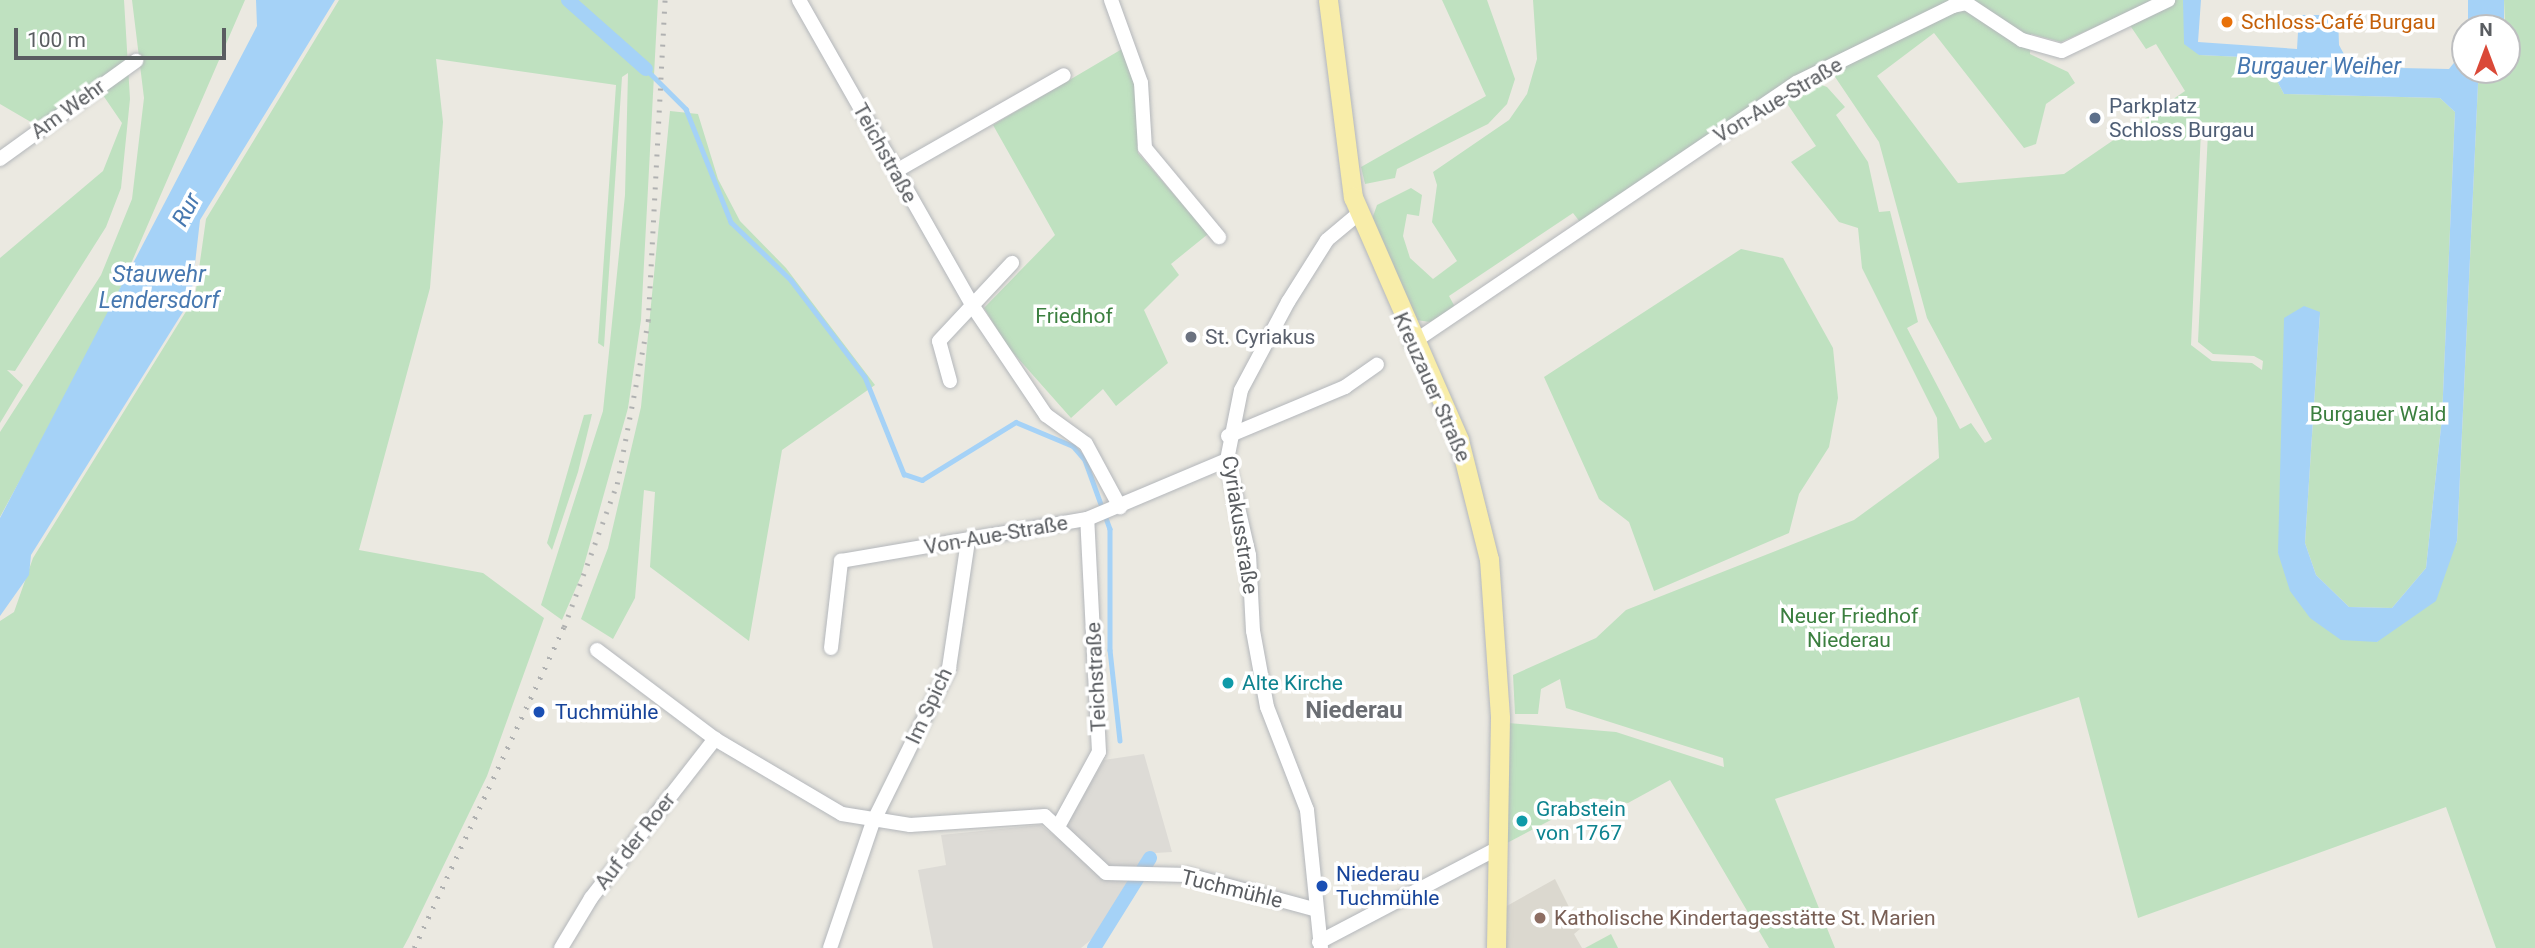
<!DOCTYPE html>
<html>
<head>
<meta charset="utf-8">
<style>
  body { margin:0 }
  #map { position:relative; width:2535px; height:948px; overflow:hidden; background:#ebe9e1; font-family:Roboto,sans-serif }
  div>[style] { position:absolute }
  .industrial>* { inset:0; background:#dddbd6 }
  .education>* { inset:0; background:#dbd8cf }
  .green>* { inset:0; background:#bfe1c0 }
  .water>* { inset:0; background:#a5d2f7; transform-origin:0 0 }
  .stream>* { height:4.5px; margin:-2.25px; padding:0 2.25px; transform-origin:2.25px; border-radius:2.25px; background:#a5d2f7 }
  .canal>* { height:14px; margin:-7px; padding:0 7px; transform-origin:7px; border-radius:7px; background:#a5d2f7 }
  .roads { filter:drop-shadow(0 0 2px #b4b7bb) drop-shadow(0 0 2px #b4b7bb) }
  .minor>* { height:14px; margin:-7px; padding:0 7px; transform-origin:7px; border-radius:7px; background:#fff }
  .major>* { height:19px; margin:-9.5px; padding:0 9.5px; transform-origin:9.5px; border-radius:9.5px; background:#f8eda9 }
  .rail>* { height:4.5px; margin-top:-2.25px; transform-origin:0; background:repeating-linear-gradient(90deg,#b0b1b1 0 2px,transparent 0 11px) }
  .dots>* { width:19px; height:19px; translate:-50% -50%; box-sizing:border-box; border:4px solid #fff; border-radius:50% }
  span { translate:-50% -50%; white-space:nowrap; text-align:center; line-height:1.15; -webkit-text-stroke:7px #fff; paint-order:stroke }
  .food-label { font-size:21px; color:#c56008 }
  .left { translate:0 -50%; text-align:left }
  .street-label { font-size:21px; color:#5a5d61 }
  .service-label { font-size:21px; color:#4e5e75 }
  .park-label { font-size:21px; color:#3b7f3f }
  .worship-label { font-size:21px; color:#5b616d }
  .culture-label { font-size:21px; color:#0d838f }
  .transit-label { font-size:21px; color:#164399 }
  .education-label { font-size:21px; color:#785e54 }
  .water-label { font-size:23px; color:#4778b0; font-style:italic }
  .quarter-label { font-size:24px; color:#6b6e73; font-weight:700 }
  .north { position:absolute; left:2451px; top:14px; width:70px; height:70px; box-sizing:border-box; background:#fff; border:2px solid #bdbec0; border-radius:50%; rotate:0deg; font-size:19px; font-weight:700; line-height:28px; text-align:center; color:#5a5d61 }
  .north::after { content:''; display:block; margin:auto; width:24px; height:32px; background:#da4938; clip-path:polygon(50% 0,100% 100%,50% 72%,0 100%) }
  .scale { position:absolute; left:14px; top:28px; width:212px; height:32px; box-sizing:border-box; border:4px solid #5a5d61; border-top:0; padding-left:9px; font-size:21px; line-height:24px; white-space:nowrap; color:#5a5d61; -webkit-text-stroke:5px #fff; paint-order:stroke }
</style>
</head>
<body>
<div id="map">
  <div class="industrial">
    <div style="clip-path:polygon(1144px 754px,1172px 852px,1155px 853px,1135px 868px,1103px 930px,1081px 948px,933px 948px,918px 870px,946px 865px,941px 835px,1040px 825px,1059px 839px,1104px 760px)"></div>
  </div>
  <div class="education">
    <div style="clip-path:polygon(1555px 879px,1580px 929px,1574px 934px,1582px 948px,1505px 948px,1505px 907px)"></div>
  </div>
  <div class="green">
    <div style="clip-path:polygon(0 0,124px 0,130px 99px,121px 188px,106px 227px,15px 371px,7px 370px,23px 385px,0 423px,0 258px,103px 171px,122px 123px,94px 82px,36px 125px,0 104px)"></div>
    <div style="clip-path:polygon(132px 0,245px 0,104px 326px,0 517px,0 432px,101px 275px,132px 199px,144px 98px)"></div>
    <div style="clip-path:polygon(339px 0,658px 0,641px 320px,628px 408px,581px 576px,562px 620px,541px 605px,603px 411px,625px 195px,628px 73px,622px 77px,604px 347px,598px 343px,616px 85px,436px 59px,443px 122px,430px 288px,359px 550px,483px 573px,544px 618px,487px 776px,409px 937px,403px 948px,0 948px,0 621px,14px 612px,33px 558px,195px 297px,206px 219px)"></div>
    <div style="clip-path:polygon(1442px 0,1487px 0,1515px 79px,1507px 104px,1488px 124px,1397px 169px,1395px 178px,1365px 184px,1361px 167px,1486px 96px)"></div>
    <div style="clip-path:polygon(evenodd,1533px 0,2183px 0,2199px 55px,2265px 58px,2284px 94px,2440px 98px,2455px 112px,2442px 418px,2426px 568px,2392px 608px,2349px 607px,2316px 575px,2305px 543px,2320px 313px,2278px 553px,2377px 642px,2457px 542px,2478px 84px,2485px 70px,2507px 70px,2504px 0,2535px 0,2535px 948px,2496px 948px,2446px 807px,2138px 918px,2079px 697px,1775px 799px,1835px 948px,1769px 948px,1670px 780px,1628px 803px,1593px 798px,1507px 843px,1508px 723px,1616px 732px,1724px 767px,1723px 758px,1566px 708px,1560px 679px,1541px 689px,1538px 714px,1515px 714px,1513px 675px,1596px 638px,1626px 610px,1854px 520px,1939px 458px,1937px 418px,1862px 268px,1858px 228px,1839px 222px,1791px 162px,1816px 146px,1784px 99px,1811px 81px,1827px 87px,1845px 107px,1836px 115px,1868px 162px,1879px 212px,1890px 211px,1918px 322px,1907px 328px,1960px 429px,1971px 423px,1985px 443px,1992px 439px,1927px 318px,1879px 142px,1825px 62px,1580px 222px,1573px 213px,1449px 296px,1455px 307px,1430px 322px,1416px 320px,1372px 219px,1377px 205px,1411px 188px,1422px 195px,1419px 216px,1407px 214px,1403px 236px,1410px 258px,1433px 279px,1457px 261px,1432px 222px,1437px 185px,1433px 172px,1509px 120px,1527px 94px,1537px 59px,1533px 0,2123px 15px,2146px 49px,2156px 44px,2185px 91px,2064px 174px,1958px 183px,1877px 76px,1934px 33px,2024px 148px,2036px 144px,2046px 104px,2075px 83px,2068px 72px,2030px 54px,2031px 34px,2061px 42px,2123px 15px,1533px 0,2201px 131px,2208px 132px,2198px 342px,2213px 354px,2254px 356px,2263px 361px,2262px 370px,2252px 363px,2212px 361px,2191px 345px,2201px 131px)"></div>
    <div style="clip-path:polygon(1122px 49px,1135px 84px,1138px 153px,1208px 234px,1171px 264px,1179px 275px,1144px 310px,1168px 363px,1116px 406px,1103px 389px,1071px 418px,1008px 347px,984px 308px,1055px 235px,993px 125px)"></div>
    <div style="clip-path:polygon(670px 111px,698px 114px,718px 179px,740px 221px,786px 268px,875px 385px,782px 450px,749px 641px,650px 567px,655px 492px,644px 490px,635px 598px,613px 639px,581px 619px,608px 548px,641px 407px)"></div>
    <div style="clip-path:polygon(1741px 249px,1783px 258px,1833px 348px,1838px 398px,1829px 447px,1799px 494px,1789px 533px,1654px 591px,1629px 522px,1599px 499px,1544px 377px)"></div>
    <div style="clip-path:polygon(592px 414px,578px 472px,552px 550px,547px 543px,584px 415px)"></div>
    <div style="clip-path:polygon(1611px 934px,1618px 948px,1585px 948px)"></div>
  </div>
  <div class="water">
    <div style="clip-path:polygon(256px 0,335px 0,200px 220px,191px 299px,31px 555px,29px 575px,0 616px,0 518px,257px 26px)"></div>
    <div style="clip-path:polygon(2183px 0,2201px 0,2198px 42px,2297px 49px,2299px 15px,2338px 15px,2339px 45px,2351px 67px,2449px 69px,2465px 49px,2465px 70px,2485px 70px,2478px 84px,2457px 541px,2436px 601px,2377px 642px,2341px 640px,2310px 618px,2290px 591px,2278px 553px,2284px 318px,2304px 306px,2320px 312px,2305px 543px,2316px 575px,2349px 607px,2392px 608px,2426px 568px,2442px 418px,2455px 112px,2440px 98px,2284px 94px,2265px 58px,2199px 55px,2184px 44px)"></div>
    <div style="left:2468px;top:0;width:36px;height:28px"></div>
  </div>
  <div class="stream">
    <div style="left:646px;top:69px;width:57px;rotate:45deg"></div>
    <div style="left:686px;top:109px;width:122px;rotate:68.3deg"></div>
    <div style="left:731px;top:222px;width:83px;rotate:44deg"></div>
    <div style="left:791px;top:280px;width:122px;rotate:52.7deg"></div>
    <div style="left:865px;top:377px;width:105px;rotate:68.1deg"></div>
    <div style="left:904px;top:474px;width:19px;rotate:18deg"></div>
    <div style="left:922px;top:480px;width:110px;rotate:-31.7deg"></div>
    <div style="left:1016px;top:422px;width:62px;rotate:22.8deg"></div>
    <div style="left:1073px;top:446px;width:18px;rotate:49deg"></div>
    <div style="left:1085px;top:460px;width:73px;rotate:70.1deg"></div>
    <div style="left:1110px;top:529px;width:121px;rotate:90deg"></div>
    <div style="left:1110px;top:650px;width:91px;rotate:83.7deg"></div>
  </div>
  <div class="canal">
    <div style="left:568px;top:0;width:104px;rotate:41.5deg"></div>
    <div style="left:1094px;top:948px;width:106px;rotate:-58.1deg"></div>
  </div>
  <div class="roads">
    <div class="minor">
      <div style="left:799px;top:0;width:351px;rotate:60.4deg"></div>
      <div style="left:972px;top:305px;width:133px;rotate:56.1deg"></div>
      <div style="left:1046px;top:415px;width:49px;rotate:35.9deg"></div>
      <div style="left:1086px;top:444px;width:72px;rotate:61.6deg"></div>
      <div style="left:1111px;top:0;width:88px;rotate:70.1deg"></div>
      <div style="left:1141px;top:83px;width:65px;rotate:86.5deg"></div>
      <div style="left:1145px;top:148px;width:116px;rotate:50.3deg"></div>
      <div style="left:0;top:159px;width:168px;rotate:-35.8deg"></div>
      <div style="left:896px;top:171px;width:193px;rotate:-29.7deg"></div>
      <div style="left:1412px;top:343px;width:464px;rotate:-34.1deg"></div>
      <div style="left:1796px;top:83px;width:175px;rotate:-26.1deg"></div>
      <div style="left:1953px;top:6px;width:13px;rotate:-13deg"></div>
      <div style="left:1966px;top:3px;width:67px;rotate:33.5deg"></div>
      <div style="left:2022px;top:40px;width:41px;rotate:15.4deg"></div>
      <div style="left:2062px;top:51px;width:118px;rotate:-25.7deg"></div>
      <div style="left:950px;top:381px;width:41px;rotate:-105.4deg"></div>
      <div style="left:939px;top:341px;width:107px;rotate:-46.9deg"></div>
      <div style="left:1228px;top:436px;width:127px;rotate:-22.7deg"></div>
      <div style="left:1345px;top:387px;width:39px;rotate:-35deg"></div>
      <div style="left:831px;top:648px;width:88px;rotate:-83.4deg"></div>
      <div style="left:841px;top:561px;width:250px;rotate:-9.7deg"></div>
      <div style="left:1087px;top:519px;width:152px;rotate:-22.9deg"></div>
      <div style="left:597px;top:650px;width:148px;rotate:37deg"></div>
      <div style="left:715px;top:739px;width:147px;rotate:30.6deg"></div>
      <div style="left:842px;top:814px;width:69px;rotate:9.2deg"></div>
      <div style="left:910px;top:825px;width:135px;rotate:-3.8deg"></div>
      <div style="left:1045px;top:816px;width:83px;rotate:43.1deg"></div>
      <div style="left:1106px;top:873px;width:82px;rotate:1.4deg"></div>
      <div style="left:1188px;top:875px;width:130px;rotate:15.2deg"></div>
      <div style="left:1059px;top:825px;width:83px;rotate:-61.3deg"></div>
      <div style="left:1099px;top:752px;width:233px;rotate:-92.9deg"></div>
      <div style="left:1319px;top:942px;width:202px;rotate:-27.7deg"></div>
      <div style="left:561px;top:948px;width:58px;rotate:-59deg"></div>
      <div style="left:591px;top:898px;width:202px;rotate:-52.1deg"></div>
      <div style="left:830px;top:948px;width:133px;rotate:-71.2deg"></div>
      <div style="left:873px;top:822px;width:172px;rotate:-63.7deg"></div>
      <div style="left:949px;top:668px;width:128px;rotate:-81.5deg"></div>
      <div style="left:1321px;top:948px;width:139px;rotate:-95.8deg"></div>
      <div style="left:1307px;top:810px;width:110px;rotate:-111.2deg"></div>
      <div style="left:1267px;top:707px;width:77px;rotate:-100.4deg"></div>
      <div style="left:1253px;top:631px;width:76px;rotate:-93deg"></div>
      <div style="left:1249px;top:555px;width:98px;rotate:-103deg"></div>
      <div style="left:1227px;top:460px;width:71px;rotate:-78.7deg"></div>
      <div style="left:1241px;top:390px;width:100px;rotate:-61.9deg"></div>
      <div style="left:1288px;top:302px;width:73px;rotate:-57.8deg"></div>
      <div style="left:1327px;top:240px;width:40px;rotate:-40deg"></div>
    </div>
    <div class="major">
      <div style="left:1328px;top:0;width:199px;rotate:82.8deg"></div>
      <div style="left:1353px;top:197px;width:265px;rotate:66.4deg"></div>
      <div style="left:1459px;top:440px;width:123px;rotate:75.9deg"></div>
      <div style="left:1489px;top:559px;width:159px;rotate:86deg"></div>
      <div style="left:1500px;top:718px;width:230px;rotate:91deg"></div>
    </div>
  </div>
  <div class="rail">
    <div style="left:414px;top:948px;width:354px;rotate:-65deg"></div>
    <div style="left:564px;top:627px;width:153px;rotate:-69.7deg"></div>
    <div style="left:617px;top:484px;width:166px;rotate:-79.2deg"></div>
    <div style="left:648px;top:321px;width:321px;rotate:-87deg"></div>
  </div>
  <div class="dots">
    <div style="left:2227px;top:22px;background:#e8710a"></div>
    <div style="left:2095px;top:118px;background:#5c6f8a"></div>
    <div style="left:1191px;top:337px;background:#6b7280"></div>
    <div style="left:1228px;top:683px;background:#0f9aa8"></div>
    <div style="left:539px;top:712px;background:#1a4fb4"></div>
    <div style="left:1522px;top:821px;background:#0f9aa8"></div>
    <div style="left:1322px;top:886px;background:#1a4fb4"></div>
    <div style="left:1540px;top:918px;background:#8d6e63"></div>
  </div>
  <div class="food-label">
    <span class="left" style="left:2241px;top:22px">Schloss-Café Burgau</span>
  </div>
  <div class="street-label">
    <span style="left:1778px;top:100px;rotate:-31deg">Von-Aue-Straße</span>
    <span style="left:68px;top:109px;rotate:-36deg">Am Wehr</span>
    <span style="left:885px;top:153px;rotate:61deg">Teichstraße</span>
    <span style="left:1432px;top:387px;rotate:66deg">Kreuzauer Straße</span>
    <span style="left:1240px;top:525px;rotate:81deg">Cyriakusstraße</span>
    <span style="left:996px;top:535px;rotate:-10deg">Von-Aue-Straße</span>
    <span style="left:1096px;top:677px;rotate:-93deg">Teichstraße</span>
    <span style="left:929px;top:706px;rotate:-65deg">Im Spich</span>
    <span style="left:635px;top:841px;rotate:-52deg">Auf der Roer</span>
    <span style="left:1232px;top:889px;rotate:14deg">Tuchmühle</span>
  </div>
  <div class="service-label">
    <span class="left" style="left:2109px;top:118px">Parkplatz<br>Schloss Burgau</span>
  </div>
  <div class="park-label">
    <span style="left:1074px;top:316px">Friedhof</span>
    <span style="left:2378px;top:414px">Burgauer Wald</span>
    <span style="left:1849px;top:628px">Neuer Friedhof<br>Niederau</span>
  </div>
  <div class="worship-label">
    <span class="left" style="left:1205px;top:337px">St. Cyriakus</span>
  </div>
  <div class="culture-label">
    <span class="left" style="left:1242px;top:683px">Alte Kirche</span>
    <span class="left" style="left:1536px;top:821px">Grabstein<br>von 1767</span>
  </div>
  <div class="transit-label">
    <span class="left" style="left:555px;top:712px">Tuchmühle</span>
    <span class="left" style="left:1336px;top:886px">Niederau<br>Tuchmühle</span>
  </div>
  <div class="education-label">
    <span class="left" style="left:1554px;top:918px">Katholische Kindertagesstätte St. Marien</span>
  </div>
  <div class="water-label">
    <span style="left:2319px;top:67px">Burgauer Weiher</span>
    <span style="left:187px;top:210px;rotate:-62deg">Rur</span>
    <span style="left:159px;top:288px">Stauwehr<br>Lendersdorf</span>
  </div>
  <div class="quarter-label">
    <span style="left:1354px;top:711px">Niederau</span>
  </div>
  <div class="north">N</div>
  <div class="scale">100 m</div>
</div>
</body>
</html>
